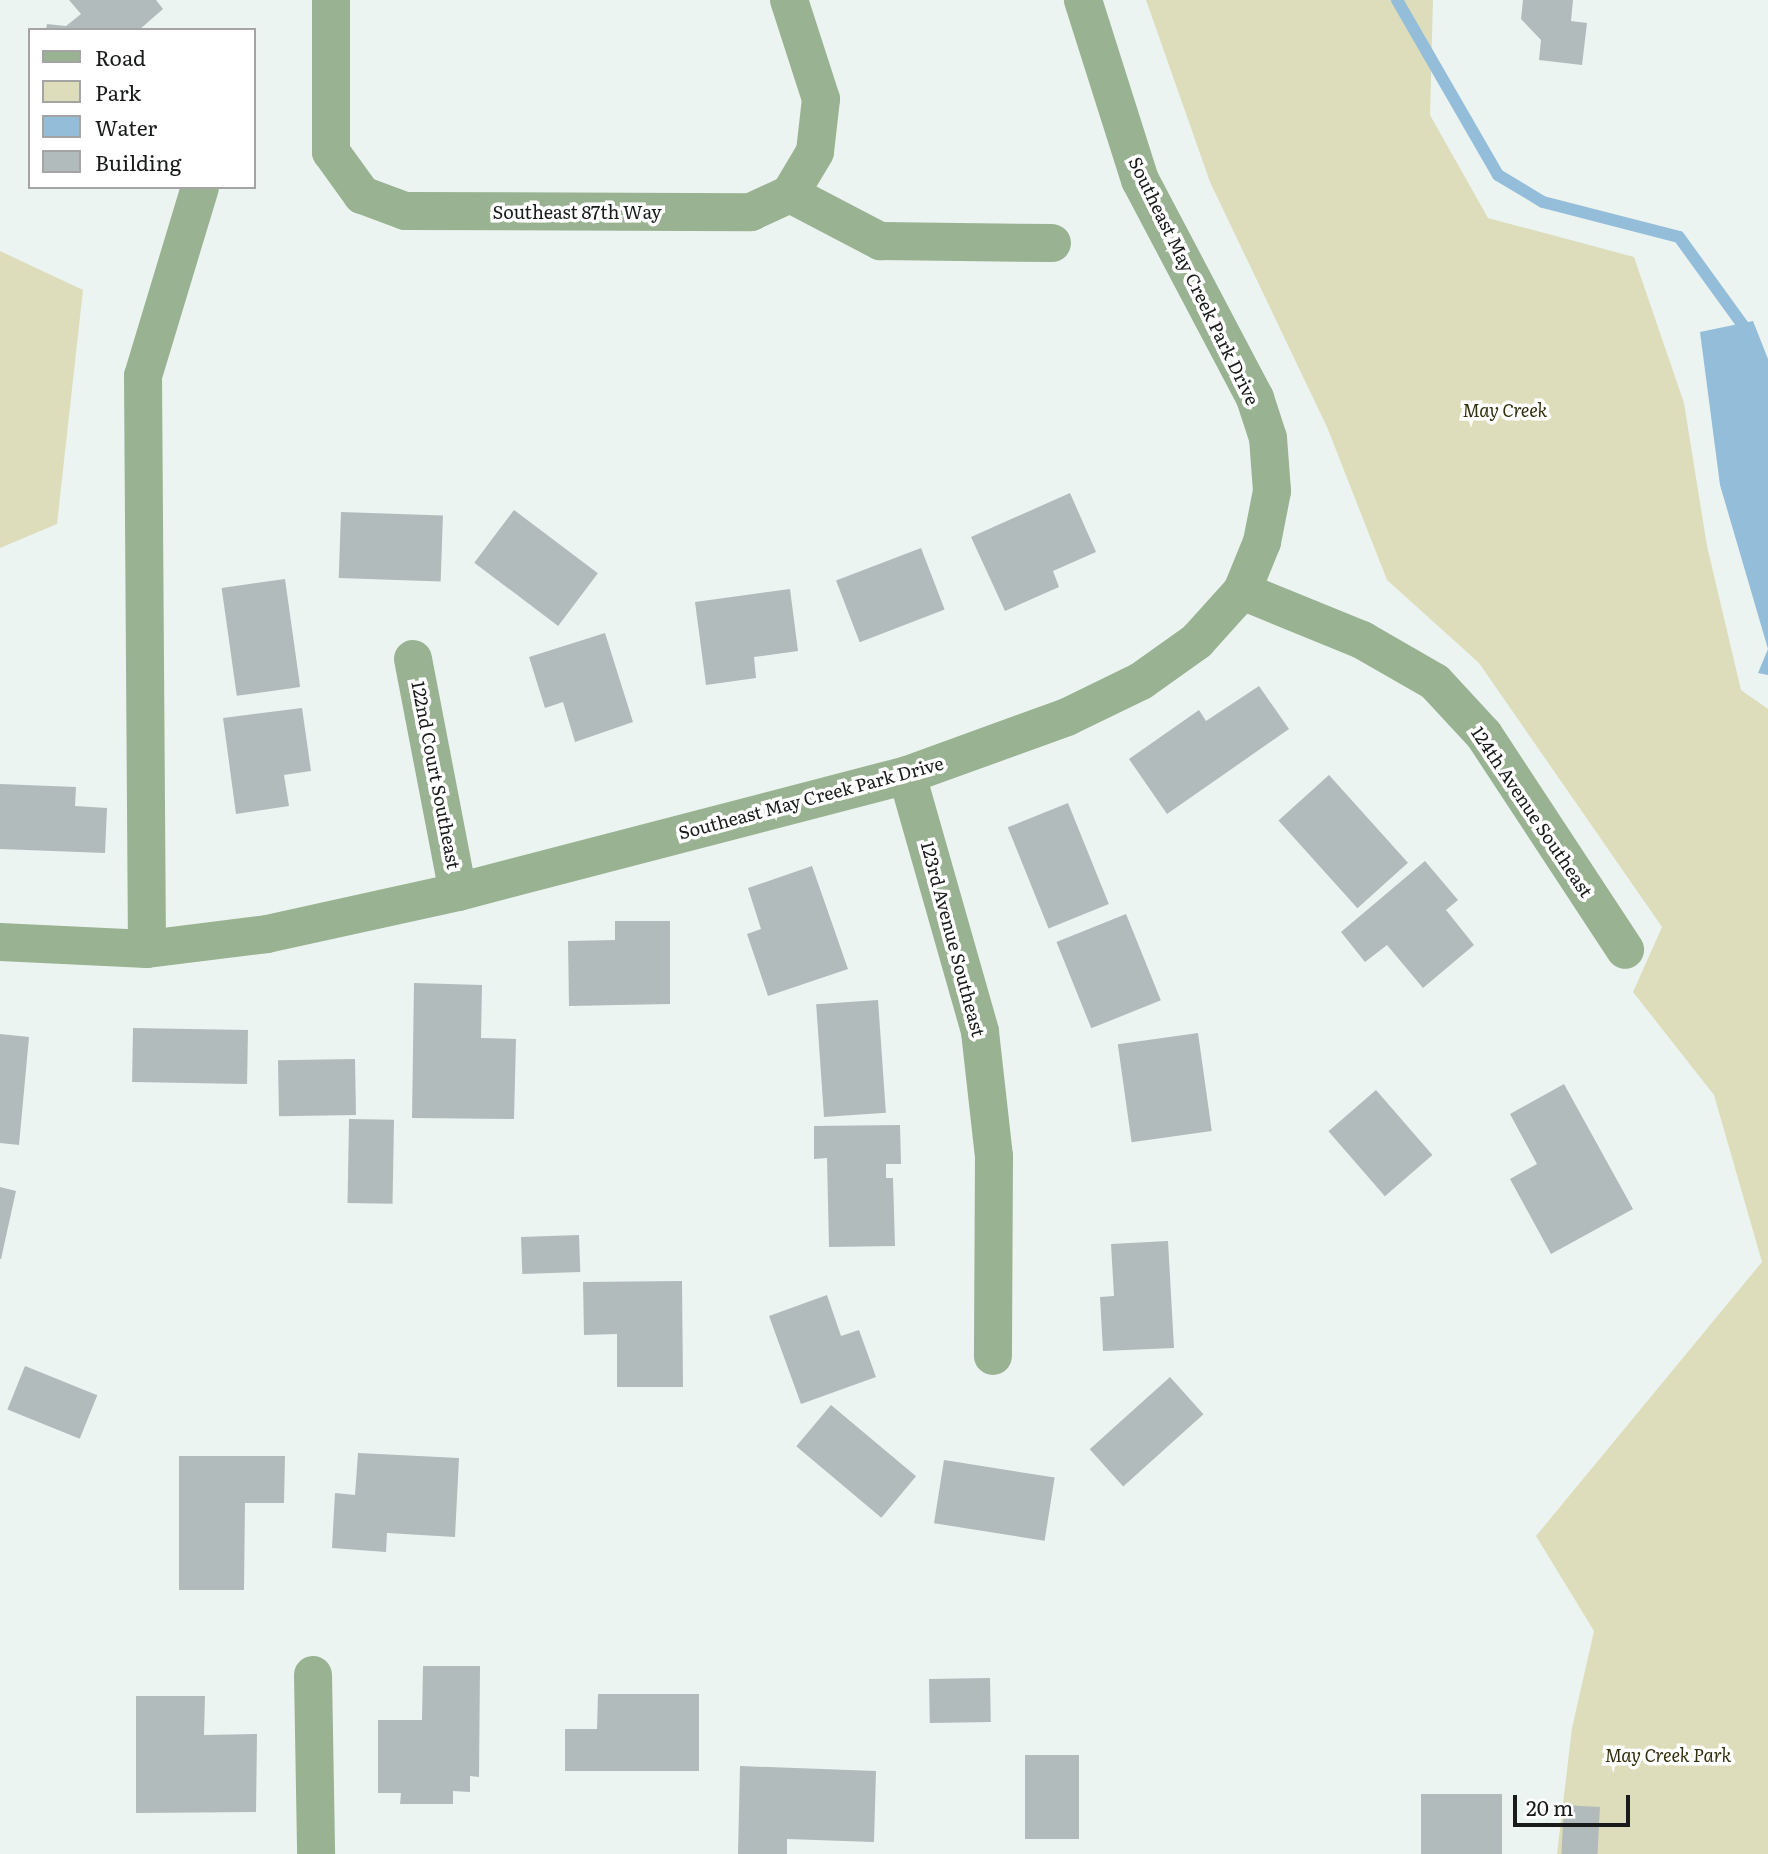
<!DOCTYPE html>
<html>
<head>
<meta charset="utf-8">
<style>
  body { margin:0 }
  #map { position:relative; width:1768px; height:1854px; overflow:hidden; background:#ebf4f1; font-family:Literata,serif }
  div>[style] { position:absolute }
  .green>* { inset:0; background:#deddbb }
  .water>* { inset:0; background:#94bdd9 }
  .stream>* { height:12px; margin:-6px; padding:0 6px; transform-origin:6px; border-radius:6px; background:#94bdd9 }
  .building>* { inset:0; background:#b1bbbc; transform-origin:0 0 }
  .minor>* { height:38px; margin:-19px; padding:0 19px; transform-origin:19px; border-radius:19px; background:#99b291 }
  span { translate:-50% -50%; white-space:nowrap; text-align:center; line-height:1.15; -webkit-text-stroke:7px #fff; paint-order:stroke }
  .street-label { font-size:18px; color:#181b1a }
  .park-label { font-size:18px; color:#312f0b; font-style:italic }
  .legend { position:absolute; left:28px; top:28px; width:228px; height:161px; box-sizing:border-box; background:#fff; border:2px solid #a3a4a3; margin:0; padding:9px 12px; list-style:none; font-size:21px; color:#181b1a }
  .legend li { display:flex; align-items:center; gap:14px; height:35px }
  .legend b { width:35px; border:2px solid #a3a4a3 }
  .scale { position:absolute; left:1513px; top:1795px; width:117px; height:32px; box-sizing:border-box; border:4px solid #181b1a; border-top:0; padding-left:9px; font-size:21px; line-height:24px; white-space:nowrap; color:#181b1a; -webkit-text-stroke:5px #fff; paint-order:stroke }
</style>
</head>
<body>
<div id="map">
  <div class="green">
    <div style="clip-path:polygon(1146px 0,1433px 0,1430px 115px,1488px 218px,1634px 257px,1684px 403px,1707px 546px,1741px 690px,1768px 709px,1768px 1854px,1557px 1854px,1572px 1728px,1594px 1631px,1536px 1536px,1762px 1262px,1714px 1095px,1633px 992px,1662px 927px,1479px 663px,1387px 580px,1327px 427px,1210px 182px)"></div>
    <div style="clip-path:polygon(0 251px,83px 290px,57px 524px,0 548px)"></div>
  </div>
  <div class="water">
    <div style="clip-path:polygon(1753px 321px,1768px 359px,1768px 675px,1758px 673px,1768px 649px,1720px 485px,1700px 332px)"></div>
  </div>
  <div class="stream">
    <div style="left:1397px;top:0;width:202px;rotate:60deg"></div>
    <div style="left:1498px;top:175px;width:52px;rotate:31deg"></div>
    <div style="left:1543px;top:202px;width:140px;rotate:14.4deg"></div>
    <div style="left:1679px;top:237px;width:125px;rotate:54.1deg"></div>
  </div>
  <div class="building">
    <div style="clip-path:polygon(69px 0,156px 0,163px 9px,139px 30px,46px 30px,47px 24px,66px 26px,81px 14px)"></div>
    <div style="clip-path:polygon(1523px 0,1573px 0,1571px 21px,1587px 23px,1582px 65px,1539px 60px,1541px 40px,1521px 19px)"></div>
    <div style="clip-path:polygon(1070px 493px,1096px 552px,1053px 571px,1059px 587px,1005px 611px,971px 537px)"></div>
    <div style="left:514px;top:510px;width:105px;height:66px;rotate:37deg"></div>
    <div style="left:341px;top:512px;width:102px;height:66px;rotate:2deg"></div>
    <div style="left:921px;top:548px;width:66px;height:91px;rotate:69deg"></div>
    <div style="left:285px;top:579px;width:109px;height:64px;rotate:82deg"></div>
    <div style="clip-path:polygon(790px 589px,798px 651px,754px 657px,756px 678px,706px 685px,695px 602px)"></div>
    <div style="clip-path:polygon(605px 633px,633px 722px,575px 742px,563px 702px,545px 708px,529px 657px)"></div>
    <div style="clip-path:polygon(1259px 686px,1289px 729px,1167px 814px,1129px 759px,1199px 710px,1206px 721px)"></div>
    <div style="clip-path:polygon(302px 708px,311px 771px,284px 775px,289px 806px,236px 814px,223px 718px)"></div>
    <div style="left:1329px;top:775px;width:118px;height:68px;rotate:48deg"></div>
    <div style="clip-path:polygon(0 784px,76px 787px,75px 806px,107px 808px,105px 853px,0 849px)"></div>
    <div style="left:1068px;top:803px;width:109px;height:65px;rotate:68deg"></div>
    <div style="clip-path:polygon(1425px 861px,1458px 900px,1446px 910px,1474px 945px,1423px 988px,1387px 945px,1365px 962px,1341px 932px)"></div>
    <div style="clip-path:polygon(812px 866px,848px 969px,768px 996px,747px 934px,761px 929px,748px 888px)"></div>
    <div style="left:1126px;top:914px;width:93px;height:75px;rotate:68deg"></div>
    <div style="clip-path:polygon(615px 921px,670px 921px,670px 1004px,569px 1006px,568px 941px,615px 940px)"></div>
    <div style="clip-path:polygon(414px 983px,482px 985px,481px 1038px,516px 1039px,514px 1119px,412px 1118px)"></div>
    <div style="left:878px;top:1000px;width:113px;height:62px;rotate:86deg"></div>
    <div style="left:248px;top:1030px;width:54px;height:115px;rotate:91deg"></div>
    <div style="left:1198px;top:1033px;width:99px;height:81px;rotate:82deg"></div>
    <div style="clip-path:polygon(0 1034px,29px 1037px,19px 1145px,0 1143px)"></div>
    <div style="left:355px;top:1059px;width:56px;height:77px;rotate:89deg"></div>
    <div style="clip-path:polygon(1564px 1084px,1633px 1209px,1551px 1254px,1510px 1179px,1537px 1164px,1510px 1114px)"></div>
    <div style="left:1376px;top:1090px;width:86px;height:63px;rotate:49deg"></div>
    <div style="left:349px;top:1119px;width:45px;height:84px;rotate:1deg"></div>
    <div style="clip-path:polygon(900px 1125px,901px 1164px,886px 1164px,886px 1178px,893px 1178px,895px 1246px,829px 1247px,827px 1158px,814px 1159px,814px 1126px)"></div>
    <div style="clip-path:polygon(0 1187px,16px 1191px,1px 1259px,0 1259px)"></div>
    <div style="left:579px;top:1235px;width:37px;height:58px;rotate:88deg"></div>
    <div style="clip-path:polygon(1168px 1241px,1174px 1348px,1103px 1351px,1100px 1297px,1114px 1296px,1111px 1244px)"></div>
    <div style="clip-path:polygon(682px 1281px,683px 1387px,617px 1387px,617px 1334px,584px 1335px,583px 1282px)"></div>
    <div style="clip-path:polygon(827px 1295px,841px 1336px,859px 1330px,876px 1377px,801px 1404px,769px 1316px)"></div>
    <div style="left:25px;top:1366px;width:78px;height:47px;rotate:22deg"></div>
    <div style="left:1170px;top:1377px;width:50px;height:108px;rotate:48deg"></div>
    <div style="left:831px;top:1405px;width:111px;height:54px;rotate:40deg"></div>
    <div style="clip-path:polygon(358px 1453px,459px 1458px,455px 1537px,387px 1533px,386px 1552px,332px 1548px,335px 1493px,355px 1495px)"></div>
    <div style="clip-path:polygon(179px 1456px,285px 1456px,284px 1503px,245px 1503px,244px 1590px,179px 1590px)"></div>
    <div style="left:944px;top:1460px;width:112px;height:64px;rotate:9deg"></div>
    <div style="clip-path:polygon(423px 1666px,480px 1666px,479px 1777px,470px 1776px,470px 1792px,453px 1791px,453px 1804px,400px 1804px,401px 1793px,378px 1793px,378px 1720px,422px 1720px)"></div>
    <div style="left:990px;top:1678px;width:44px;height:61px;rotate:89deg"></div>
    <div style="clip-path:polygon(598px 1694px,699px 1694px,699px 1771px,565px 1771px,565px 1729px,597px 1729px)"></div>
    <div style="clip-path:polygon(136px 1696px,205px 1696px,204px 1735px,257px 1734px,256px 1812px,136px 1813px)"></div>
    <div style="left:1025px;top:1755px;width:54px;height:84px"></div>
    <div style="clip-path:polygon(740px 1766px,876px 1771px,874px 1842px,787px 1839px,787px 1854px,738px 1854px)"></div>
    <div style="left:1421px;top:1794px;width:81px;height:60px"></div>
    <div style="left:1564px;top:1805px;width:36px;height:49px;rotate:3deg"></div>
  </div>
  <div class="minor">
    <div style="left:331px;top:0;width:152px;rotate:90deg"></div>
    <div style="left:331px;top:152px;width:53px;rotate:54.2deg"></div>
    <div style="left:362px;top:195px;width:46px;rotate:20.4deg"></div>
    <div style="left:405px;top:211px;width:346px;rotate:0.2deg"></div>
    <div style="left:751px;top:212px;width:43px;rotate:-24.8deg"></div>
    <div style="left:789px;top:0;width:104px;rotate:72.1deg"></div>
    <div style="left:821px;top:99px;width:53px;rotate:96.5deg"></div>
    <div style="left:815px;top:152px;width:49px;rotate:120.8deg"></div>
    <div style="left:790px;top:194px;width:102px;rotate:27.6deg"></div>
    <div style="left:880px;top:241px;width:172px;rotate:0.7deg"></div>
    <div style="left:1242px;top:591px;width:130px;rotate:22.2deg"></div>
    <div style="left:1362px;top:640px;width:84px;rotate:29.9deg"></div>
    <div style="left:1435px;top:682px;width:72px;rotate:47.2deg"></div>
    <div style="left:1484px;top:735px;width:257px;rotate:56.7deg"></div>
    <div style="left:413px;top:659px;width:237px;rotate:79.1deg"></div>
    <div style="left:907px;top:775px;width:267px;rotate:74.1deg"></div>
    <div style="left:980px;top:1032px;width:125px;rotate:83.6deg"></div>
    <div style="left:994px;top:1156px;width:200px;rotate:90.3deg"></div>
    <div style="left:0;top:942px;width:147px;rotate:2.7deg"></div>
    <div style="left:147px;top:949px;width:121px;rotate:-7.1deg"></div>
    <div style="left:267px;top:934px;width:196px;rotate:-12.4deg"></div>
    <div style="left:458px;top:892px;width:464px;rotate:-14.6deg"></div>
    <div style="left:907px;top:775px;width:170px;rotate:-19.9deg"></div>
    <div style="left:1067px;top:717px;width:82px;rotate:-25.9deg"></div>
    <div style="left:1141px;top:681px;width:69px;rotate:-35.5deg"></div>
    <div style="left:1197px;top:641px;width:67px;rotate:-48deg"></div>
    <div style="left:1242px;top:591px;width:53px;rotate:-67.8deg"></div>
    <div style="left:1262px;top:542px;width:52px;rotate:-78.9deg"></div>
    <div style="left:1272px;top:491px;width:53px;rotate:-94.3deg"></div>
    <div style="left:1268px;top:438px;width:42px;rotate:-108deg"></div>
    <div style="left:1255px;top:398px;width:246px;rotate:-117.8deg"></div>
    <div style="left:1140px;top:180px;width:189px;rotate:-107.6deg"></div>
    <div style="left:147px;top:949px;width:573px;rotate:-90.4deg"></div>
    <div style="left:143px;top:376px;width:197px;rotate:-73.2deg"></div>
    <div style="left:313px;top:1675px;width:179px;rotate:89deg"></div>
  </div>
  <div class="street-label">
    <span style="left:577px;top:212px">Southeast 87th Way</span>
    <span style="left:1194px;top:281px;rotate:64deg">Southeast May Creek Park Drive</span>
    <span style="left:436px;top:775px;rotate:79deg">122nd Court Southeast</span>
    <span style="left:811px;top:798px;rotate:-15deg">Southeast May Creek Park Drive</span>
    <span style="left:1532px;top:812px;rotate:56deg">124th Avenue Southeast</span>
    <span style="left:953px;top:939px;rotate:75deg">123rd Avenue Southeast</span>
  </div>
  <div class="park-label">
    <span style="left:1505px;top:410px">May Creek</span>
    <span style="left:1668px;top:1755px">May Creek Park</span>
  </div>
  <ul class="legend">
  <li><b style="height:9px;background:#99b291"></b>Road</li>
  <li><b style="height:19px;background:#deddbb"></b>Park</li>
  <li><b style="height:19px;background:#94bdd9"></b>Water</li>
  <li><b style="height:19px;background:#b1bbbc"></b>Building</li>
  </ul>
  <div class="scale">20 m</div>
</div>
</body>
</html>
